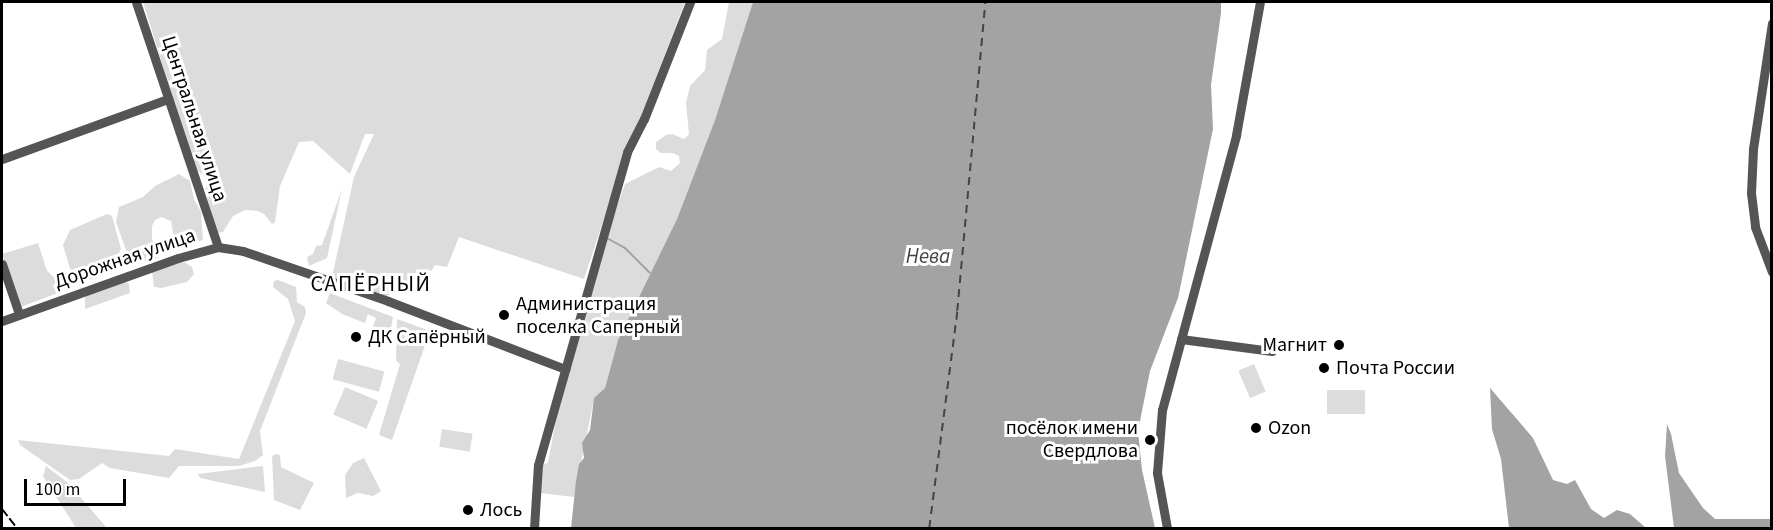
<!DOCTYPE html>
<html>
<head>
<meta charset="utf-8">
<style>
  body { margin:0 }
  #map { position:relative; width:1773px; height:530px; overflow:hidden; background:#fff; font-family:"Source Sans 3",sans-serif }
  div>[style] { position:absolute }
  .green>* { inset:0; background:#dcdcdc; transform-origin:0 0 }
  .water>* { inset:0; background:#a3a3a3 }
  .stream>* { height:2px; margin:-1px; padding:0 1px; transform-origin:1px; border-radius:1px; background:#a3a3a3 }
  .ferry>* { height:1.5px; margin-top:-0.75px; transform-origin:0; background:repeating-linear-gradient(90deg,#444 0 8px,transparent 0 14px) }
  .minor>* { height:9px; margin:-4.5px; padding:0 4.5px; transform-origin:4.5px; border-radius:4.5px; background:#555 }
  .rail>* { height:2px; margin-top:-1px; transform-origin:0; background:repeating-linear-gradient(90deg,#000 0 9px,transparent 0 12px) }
  .dots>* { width:16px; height:16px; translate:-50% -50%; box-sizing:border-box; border:3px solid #fff; border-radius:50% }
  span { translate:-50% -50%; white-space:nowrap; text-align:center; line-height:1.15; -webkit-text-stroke:6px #fff; paint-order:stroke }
  .street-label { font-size:20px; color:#000 }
  .poi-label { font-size:20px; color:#000 }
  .left { translate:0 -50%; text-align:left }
  .right { translate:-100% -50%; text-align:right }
  .water-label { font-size:21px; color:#444; font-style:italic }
  .quarter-label { font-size:22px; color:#000; letter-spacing:1.5px }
  .frame { position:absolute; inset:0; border:3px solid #000; pointer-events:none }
  .scale { position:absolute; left:24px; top:479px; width:102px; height:27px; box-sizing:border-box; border:3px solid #000; border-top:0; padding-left:8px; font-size:18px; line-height:21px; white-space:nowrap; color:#000; -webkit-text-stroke:4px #fff; paint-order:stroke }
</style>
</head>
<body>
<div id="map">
  <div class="green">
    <div style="clip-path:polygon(143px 2px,685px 2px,619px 173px,584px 279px,459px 237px,447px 267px,435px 265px,432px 270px,402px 284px,399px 290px,384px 297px,332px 277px,354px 177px,374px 134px,365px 134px,350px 174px,313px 141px,299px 142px,280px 186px,275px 222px,272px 224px,264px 214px,258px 211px,245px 210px,233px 216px,223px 232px,217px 233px,205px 190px,210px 179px,195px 169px)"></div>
    <div style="clip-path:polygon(729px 2px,753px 2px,715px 120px,677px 219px,618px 340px,605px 388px,594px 399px,574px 497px,540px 493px,542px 466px,548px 462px,559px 404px,608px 232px,625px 184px,659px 167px,671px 171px,680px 163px,679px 156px,673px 153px,661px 153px,656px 149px,656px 142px,666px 135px,672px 134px,684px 139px,689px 134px,686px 103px,690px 86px,705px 70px,707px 50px,722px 39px)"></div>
    <div style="clip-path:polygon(179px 174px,190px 181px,194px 199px,201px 212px,203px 240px,184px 247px,175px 245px,171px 221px,162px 217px,155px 220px,152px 226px,152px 239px,159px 257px,151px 261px,130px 261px,116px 222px,119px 207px,143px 197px,155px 186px)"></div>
    <div style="clip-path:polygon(342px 189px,327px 258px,309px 266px,307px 257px,313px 254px,316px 246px,322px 245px)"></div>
    <div style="clip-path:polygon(107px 214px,112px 216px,121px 249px,109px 272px,95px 279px,80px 280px,72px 275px,63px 245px,70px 230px)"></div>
    <div style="clip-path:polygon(38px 243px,47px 271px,57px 280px,60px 292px,21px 307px,2px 254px)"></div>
    <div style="clip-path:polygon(184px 262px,192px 267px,194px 274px,187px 282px,161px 288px,154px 287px,152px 271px)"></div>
    <div style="clip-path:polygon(278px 280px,296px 287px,297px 302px,305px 307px,306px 313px,260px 431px,263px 455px,255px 461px,239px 466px,179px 466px,169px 478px,110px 468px,102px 463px,79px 479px,70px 480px,20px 445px,18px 440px,169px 456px,175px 449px,239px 459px,295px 321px,288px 299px,273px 287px,274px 281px)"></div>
    <div style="clip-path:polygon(125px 282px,129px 284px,130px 293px,85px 309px,85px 296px)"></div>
    <div style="clip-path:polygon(330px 293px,393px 317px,390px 333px,373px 326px,376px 318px,368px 314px,365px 323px,342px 314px,326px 303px)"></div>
    <div style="clip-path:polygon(397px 319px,430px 331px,392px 440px,379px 435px,400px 364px,396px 361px)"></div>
    <div style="left:338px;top:359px;width:48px;height:21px;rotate:15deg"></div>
    <div style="left:1254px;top:364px;width:30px;height:17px;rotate:67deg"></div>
    <div style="left:345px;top:387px;width:36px;height:30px;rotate:23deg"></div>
    <div style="left:1365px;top:390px;width:24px;height:38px;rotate:90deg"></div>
    <div style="left:442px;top:429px;width:31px;height:18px;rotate:9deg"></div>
    <div style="clip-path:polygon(276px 454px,280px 455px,281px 467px,314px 483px,300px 510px,274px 500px,272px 456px)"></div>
    <div style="clip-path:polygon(364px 458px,381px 491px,373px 496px,358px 493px,346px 498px,345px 475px,353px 463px)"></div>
    <div style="clip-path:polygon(46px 466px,68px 483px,107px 528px,76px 528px,43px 476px)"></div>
    <div style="clip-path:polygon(263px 466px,265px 492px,200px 478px,198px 474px)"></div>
  </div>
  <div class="water">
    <div style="clip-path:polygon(753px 2px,1221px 2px,1221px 13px,1211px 85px,1213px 129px,1178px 298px,1150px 371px,1138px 431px,1142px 470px,1155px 528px,571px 528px,576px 481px,579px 464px,584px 458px,582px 443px,590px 430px,594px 398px,605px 388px,618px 340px,677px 219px,715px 120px)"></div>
    <div style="clip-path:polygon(1490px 388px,1533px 438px,1553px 480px,1567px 484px,1575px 480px,1591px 509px,1604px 518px,1617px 510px,1630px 514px,1646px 528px,1509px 528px,1501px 459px,1492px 429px)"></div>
    <div style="clip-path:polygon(1667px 424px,1671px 434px,1679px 473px,1703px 508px,1715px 519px,1771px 519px,1771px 528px,1674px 528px,1665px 456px)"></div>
  </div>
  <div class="stream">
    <div style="left:605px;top:237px;width:23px;rotate:29deg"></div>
    <div style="left:625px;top:248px;width:35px;rotate:45deg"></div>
  </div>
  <div class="ferry">
    <div style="left:929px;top:528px;width:219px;rotate:-82.6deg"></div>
    <div style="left:957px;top:311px;width:310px;rotate:-84.8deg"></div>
  </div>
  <div class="minor">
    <div style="left:136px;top:2px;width:258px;rotate:71.5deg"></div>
    <div style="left:1772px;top:23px;width:127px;rotate:98.6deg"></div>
    <div style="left:1753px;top:149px;width:44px;rotate:92.6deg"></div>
    <div style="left:1751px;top:193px;width:34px;rotate:83deg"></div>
    <div style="left:1755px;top:227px;width:48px;rotate:69.3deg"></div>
    <div style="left:2px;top:159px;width:177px;rotate:-19.9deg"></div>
    <div style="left:2px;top:264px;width:53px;rotate:71.2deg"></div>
    <div style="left:2px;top:321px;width:187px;rotate:-19.7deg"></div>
    <div style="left:178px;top:258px;width:41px;rotate:-15.4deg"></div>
    <div style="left:218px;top:247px;width:25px;rotate:9deg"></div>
    <div style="left:243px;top:251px;width:153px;rotate:19deg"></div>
    <div style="left:388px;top:301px;width:190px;rotate:21deg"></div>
    <div style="left:1181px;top:339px;width:92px;rotate:7.5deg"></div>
    <div style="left:534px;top:528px;width:63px;rotate:-86.4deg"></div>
    <div style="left:538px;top:465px;width:325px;rotate:-74.1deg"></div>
    <div style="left:627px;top:152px;width:37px;rotate:-63deg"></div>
    <div style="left:644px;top:119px;width:126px;rotate:-68.5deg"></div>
    <div style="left:1167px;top:528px;width:56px;rotate:-100.3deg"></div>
    <div style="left:1157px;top:473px;width:63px;rotate:-85.5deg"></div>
    <div style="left:1162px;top:410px;width:285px;rotate:-74.9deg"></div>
    <div style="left:1236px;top:135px;width:135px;rotate:-79.8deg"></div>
  </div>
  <div class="rail">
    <div style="left:2px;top:509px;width:24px;rotate:52deg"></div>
  </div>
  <div class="dots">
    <div style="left:504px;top:315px;background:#000"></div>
    <div style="left:356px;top:337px;background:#000"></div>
    <div style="left:1339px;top:345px;background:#000"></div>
    <div style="left:1324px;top:368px;background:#000"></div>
    <div style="left:1256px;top:428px;background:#000"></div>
    <div style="left:1150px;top:440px;background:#000"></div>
    <div style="left:468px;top:510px;background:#000"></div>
  </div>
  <div class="street-label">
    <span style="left:194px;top:119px;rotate:72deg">Центральная улица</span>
    <span style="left:125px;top:259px;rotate:-19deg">Дорожная улица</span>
  </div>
  <div class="poi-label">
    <span class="left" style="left:516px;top:316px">Администрация<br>поселка Саперный</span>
    <span class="left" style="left:368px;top:337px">ДК Сапёрный</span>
    <span class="right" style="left:1327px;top:345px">Магнит</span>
    <span class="left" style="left:1336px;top:368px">Почта России</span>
    <span class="right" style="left:1138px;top:440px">посёлок имени<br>Свердлова</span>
    <span class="left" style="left:1268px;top:428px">Ozon</span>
    <span class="left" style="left:480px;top:510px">Лось</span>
  </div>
  <div class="water-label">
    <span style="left:928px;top:256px">Нева</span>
  </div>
  <div class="quarter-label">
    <span style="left:371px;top:285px">САПЁРНЫЙ</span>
  </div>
  <div class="frame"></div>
  <div class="scale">100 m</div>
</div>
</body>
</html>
